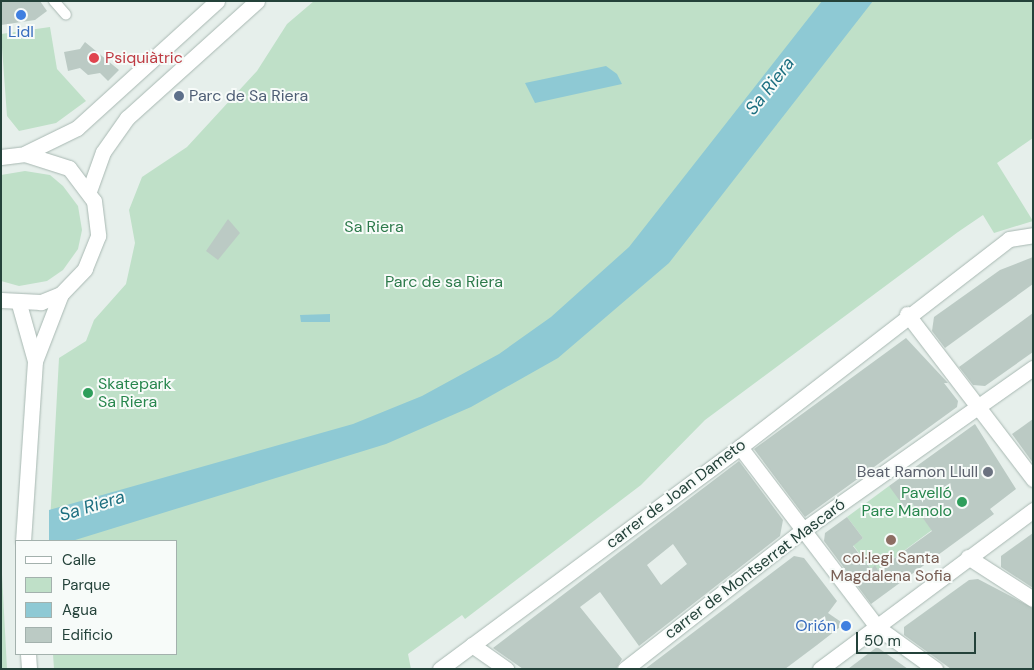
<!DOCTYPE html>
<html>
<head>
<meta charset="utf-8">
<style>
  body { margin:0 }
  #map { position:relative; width:1034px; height:670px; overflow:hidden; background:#e6efeb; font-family:"DM Sans",sans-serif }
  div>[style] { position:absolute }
  .green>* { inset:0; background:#bfe0c8 }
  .water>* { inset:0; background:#8ec9d4 }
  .building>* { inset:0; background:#bbcac4 }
  .roads { filter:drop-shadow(0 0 1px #a8b8b2) drop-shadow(0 0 1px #a8b8b2) }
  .lane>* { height:10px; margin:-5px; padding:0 5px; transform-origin:5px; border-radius:5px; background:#fff }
  .street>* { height:15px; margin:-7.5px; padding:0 7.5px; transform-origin:7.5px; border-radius:7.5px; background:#fff }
  .secondary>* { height:15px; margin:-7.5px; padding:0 7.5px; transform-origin:7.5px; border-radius:7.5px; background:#fff }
  .dots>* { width:14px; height:14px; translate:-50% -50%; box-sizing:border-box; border:2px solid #f7fbf9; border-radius:50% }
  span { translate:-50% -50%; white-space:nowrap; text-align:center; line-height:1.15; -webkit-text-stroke:4px #f7fbf9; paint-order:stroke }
  .shop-label { font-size:16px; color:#366cbe }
  .right { translate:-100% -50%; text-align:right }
  .health-label { font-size:16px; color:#be3a42 }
  .left { translate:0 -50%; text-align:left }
  .service-label { font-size:16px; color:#4e5e75 }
  .park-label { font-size:16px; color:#2d7a4b }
  .leisure-label { font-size:16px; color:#27864d }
  .worship-label { font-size:16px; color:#5b616d }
  .street-label { font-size:16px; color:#24423a }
  .education-label { font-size:16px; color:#785e54 }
  .water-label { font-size:18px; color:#1c6f80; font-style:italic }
  .frame { position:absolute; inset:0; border:2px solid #24423a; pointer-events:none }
  .legend { position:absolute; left:15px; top:540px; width:162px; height:115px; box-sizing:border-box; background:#f7fbf9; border:1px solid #a3b1ad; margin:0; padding:6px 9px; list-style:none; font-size:15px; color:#24423a }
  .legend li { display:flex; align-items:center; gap:10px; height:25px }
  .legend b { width:25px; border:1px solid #a3b1ad }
  .scale { position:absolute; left:856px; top:632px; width:120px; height:22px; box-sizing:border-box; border:2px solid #24423a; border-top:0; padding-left:6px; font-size:15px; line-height:18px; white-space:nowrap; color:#24423a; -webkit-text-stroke:4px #f7fbf9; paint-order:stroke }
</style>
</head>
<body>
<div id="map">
  <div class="green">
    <div style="clip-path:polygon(314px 1px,1033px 1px,1033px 138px,997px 163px,1033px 221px,994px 233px,983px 215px,958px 232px,705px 420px,641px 485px,465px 619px,462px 615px,408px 654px,411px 669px,54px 669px,53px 654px,176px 654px,176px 541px,49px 541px,59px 358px,86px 341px,94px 320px,126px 284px,135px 243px,129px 210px,142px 177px,187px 147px,257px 71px,287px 24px)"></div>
    <div style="clip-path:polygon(50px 27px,57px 69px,86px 101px,56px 123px,19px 131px,7px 116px,1px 34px)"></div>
    <div style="clip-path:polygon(25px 171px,50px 175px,63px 186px,78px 206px,82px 230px,78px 249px,63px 270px,47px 281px,19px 286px,1px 281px,1px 175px)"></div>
    <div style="clip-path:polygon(889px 486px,912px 503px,932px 530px,878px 570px,875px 566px,871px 569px,853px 545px,863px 538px,847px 517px)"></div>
    <div style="clip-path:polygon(1px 575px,2px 575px,7px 669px,1px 669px)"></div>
  </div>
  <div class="water">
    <div style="clip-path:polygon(822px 1px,873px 1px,669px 263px,558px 358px,471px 407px,386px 444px,72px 541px,49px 541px,49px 510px,353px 424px,422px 396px,499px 354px,551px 317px,629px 247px)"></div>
    <div style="clip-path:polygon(606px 66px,617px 74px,622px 84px,535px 103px,525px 83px)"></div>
    <div style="clip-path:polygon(330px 314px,330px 322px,301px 322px,300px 315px)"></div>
  </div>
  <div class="building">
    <div style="clip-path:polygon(1px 1px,40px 1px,47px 11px,35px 20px,1px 25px)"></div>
    <div style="clip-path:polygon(85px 42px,119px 70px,108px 81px,100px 73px,88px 75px,80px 68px,68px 71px,64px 52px,80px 49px)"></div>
    <div style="clip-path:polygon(228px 219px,240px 233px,218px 260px,206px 251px)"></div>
    <div style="clip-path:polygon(1033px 257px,1033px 284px,945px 348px,932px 331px,934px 317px,1000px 270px)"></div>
    <div style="clip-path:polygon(1033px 313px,1033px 352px,985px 386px,973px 385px,959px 367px)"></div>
    <div style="clip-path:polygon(906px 338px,948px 383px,944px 383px,958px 401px,957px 407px,805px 517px,754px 449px)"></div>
    <div style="clip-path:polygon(1033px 419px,1033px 463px,1012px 434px)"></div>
    <div style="clip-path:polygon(975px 424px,1016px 489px,990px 509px,994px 514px,871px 604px,824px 541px,825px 533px,847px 517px,863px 538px,853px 546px,871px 569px,875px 565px,878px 570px,932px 531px,912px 503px,905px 508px,889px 486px)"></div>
    <div style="clip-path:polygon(evenodd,739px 461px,783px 520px,780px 536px,639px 646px,600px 592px,580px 607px,622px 659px,616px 669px,523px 669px,493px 648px,739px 461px,673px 544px,687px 564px,661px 585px,647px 565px,673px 544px)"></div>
    <div style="clip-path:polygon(1033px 533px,1033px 588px,1001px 567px,1001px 556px)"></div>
    <div style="clip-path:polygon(794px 556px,804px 558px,837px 601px,828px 613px,844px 624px,817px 645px,785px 669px,645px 669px)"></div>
    <div style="clip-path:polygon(978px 579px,1033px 608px,1033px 669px,951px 669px,904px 635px,904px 627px,969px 580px)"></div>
    <div style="clip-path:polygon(877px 647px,908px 669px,848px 669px)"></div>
  </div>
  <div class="roads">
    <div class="lane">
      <div style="left:54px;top:1px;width:18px;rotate:49deg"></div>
    </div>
    <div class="street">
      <div style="left:907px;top:314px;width:208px;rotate:52.6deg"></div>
      <div style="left:740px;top:447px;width:226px;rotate:52.7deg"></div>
      <div style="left:877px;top:627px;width:72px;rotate:35.9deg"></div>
      <div style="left:968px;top:557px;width:77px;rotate:32.9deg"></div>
      <div style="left:472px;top:645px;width:42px;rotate:35.2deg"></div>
      <div style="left:440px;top:669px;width:373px;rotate:-36.5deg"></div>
      <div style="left:740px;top:447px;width:340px;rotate:-37.7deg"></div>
      <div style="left:1009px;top:239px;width:24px;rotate:-9deg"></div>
      <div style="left:625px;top:669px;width:226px;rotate:-38deg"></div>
      <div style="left:803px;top:530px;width:281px;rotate:-35.2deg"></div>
    </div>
    <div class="secondary">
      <div style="left:26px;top:153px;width:57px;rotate:-26.1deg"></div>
      <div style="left:77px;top:128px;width:189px;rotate:-42.2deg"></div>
      <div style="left:1px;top:157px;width:24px;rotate:-7deg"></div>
      <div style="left:25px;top:154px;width:46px;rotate:17.7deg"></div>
      <div style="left:69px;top:168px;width:41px;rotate:52.9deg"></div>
      <div style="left:94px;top:201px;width:35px;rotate:83deg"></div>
      <div style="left:98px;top:236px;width:35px;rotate:112deg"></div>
      <div style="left:85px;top:269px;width:35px;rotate:134deg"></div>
      <div style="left:61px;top:294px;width:22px;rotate:158deg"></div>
      <div style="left:41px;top:302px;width:40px;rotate:-177.1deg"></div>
      <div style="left:89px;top:191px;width:41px;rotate:-70.3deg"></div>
      <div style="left:103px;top:152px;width:42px;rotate:-54.8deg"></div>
      <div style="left:127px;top:118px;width:175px;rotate:-42deg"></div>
      <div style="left:19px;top:304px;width:59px;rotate:74.3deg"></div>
      <div style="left:35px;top:361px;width:180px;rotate:93.8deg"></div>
      <div style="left:35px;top:361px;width:72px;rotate:-68.8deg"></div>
      <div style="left:28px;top:654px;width:15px;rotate:86deg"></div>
      <div style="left:820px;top:669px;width:266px;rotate:-36.7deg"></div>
    </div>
  </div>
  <div class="dots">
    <div style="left:21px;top:15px;background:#3f7fe0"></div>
    <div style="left:94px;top:58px;background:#e0444e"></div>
    <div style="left:179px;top:96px;background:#5c6f8a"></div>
    <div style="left:88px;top:393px;background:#2e9e5b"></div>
    <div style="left:988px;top:472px;background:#6b7280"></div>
    <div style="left:962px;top:502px;background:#2e9e5b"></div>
    <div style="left:891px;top:540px;background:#8d6e63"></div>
    <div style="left:846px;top:626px;background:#3f7fe0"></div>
  </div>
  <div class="shop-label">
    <span style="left:21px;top:32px">Lidl</span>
    <span class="right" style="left:836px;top:626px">Orión</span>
  </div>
  <div class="health-label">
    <span class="left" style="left:105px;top:58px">Psiquiàtric</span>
  </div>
  <div class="service-label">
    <span class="left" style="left:189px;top:96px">Parc de Sa Riera</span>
  </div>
  <div class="park-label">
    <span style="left:374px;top:227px">Sa Riera</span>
    <span style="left:444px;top:282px">Parc de sa Riera</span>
  </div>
  <div class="leisure-label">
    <span class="left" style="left:98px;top:393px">Skatepark<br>Sa Riera</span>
    <span class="right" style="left:952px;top:502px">Pavelló<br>Pare Manolo</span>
  </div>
  <div class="worship-label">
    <span class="right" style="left:978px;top:472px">Beat Ramon Llull</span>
  </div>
  <div class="street-label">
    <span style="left:676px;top:494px;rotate:-37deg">carrer de Joan Dameto</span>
    <span style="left:755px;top:569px;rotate:-37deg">carrer de Montserrat Mascaró</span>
  </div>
  <div class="education-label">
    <span style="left:891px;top:567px">col·legi Santa<br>Magdalena Sofia</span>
  </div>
  <div class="water-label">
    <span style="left:770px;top:86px;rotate:-52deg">Sa Riera</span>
    <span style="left:92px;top:506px;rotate:-17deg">Sa Riera</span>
  </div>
  <div class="frame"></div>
  <ul class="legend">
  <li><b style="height:6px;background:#fff"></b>Calle</li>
  <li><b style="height:14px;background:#bfe0c8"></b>Parque</li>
  <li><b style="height:14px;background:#8ec9d4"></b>Agua</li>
  <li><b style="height:14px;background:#bbcac4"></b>Edificio</li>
  </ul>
  <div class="scale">50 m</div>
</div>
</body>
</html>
